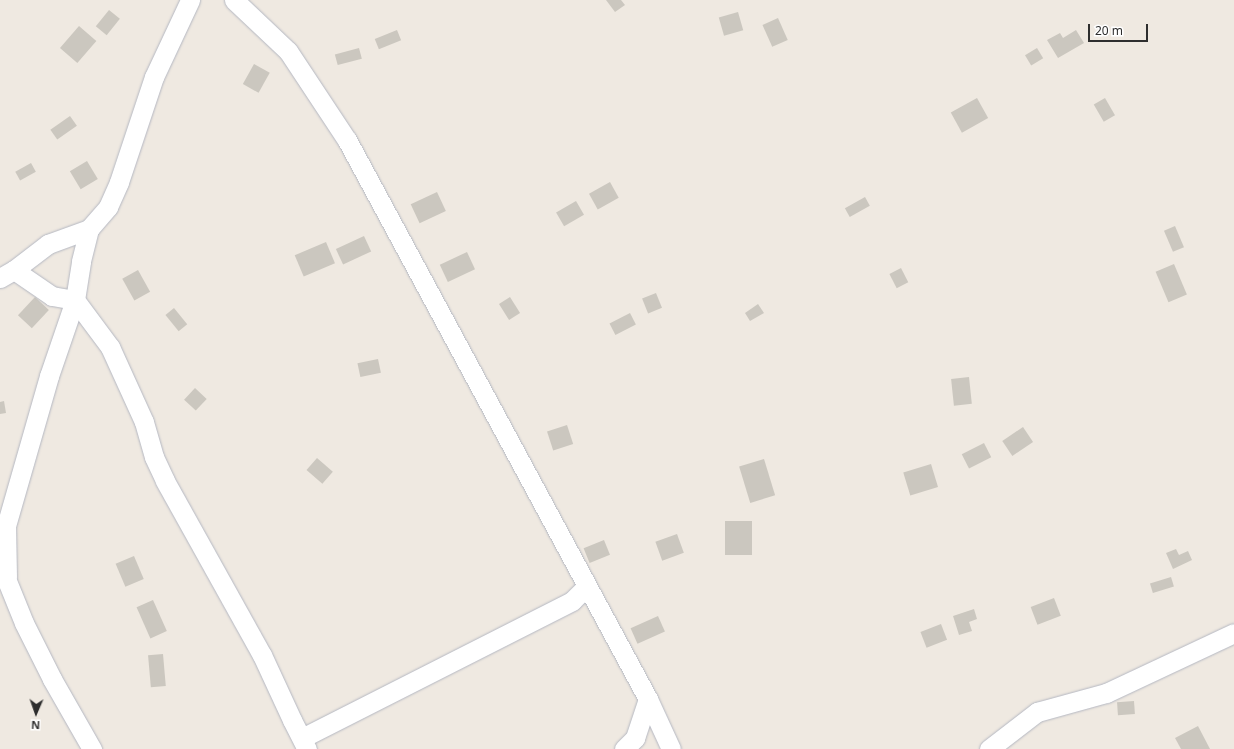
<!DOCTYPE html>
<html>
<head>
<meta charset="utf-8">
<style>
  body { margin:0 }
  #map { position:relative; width:1234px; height:749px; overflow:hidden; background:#efe9e1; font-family:"Noto Sans",sans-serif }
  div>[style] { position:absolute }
  .building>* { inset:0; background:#cbc7bf; transform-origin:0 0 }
  .roads { filter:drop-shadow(0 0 1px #b4b7c1) drop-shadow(0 0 1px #b4b7c1) }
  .minor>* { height:19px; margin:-9.5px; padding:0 9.5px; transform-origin:9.5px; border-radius:9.5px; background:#fff }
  span { translate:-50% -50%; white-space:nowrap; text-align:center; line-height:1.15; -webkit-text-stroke:3px #fff; paint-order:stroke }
  .north { position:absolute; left:16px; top:693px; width:40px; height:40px; -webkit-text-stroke:3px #fff; paint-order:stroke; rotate:182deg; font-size:11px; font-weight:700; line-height:16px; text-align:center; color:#2e2e2e }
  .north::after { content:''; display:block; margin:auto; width:14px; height:18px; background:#2e2e2e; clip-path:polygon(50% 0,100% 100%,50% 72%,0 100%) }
  .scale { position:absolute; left:1088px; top:24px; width:60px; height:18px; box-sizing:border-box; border:2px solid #2e2e2e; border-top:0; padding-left:5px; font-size:12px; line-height:14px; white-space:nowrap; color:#2e2e2e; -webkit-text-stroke:3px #fff; paint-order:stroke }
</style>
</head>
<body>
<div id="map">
  <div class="building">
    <div style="clip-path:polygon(606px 0,621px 0,625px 5px,615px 12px)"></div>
    <div style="left:109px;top:10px;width:14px;height:21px;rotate:39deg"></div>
    <div style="left:738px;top:12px;width:19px;height:20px;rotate:74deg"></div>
    <div style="left:778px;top:18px;width:24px;height:17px;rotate:66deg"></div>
    <div style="left:79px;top:26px;width:23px;height:29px;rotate:41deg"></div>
    <div style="left:397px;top:30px;width:11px;height:24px;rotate:68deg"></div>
    <div style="clip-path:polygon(1076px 30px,1084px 43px,1058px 58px,1047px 40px,1060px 33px,1063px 38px)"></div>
    <div style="left:359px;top:48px;width:11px;height:25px;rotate:75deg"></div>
    <div style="left:1037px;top:48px;width:12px;height:14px;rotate:59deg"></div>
    <div style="left:254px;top:64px;width:18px;height:23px;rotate:29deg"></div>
    <div style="left:977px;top:98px;width:23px;height:30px;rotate:61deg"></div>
    <div style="left:1105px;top:98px;width:20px;height:13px;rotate:60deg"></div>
    <div style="left:70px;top:116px;width:12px;height:24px;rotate:55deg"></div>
    <div style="left:87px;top:161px;width:21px;height:20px;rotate:59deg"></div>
    <div style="left:31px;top:163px;width:10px;height:18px;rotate:61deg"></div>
    <div style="left:610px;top:182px;width:18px;height:24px;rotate:61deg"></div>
    <div style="left:437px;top:192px;width:21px;height:29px;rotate:65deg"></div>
    <div style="left:865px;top:197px;width:10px;height:23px;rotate:61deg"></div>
    <div style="left:576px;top:201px;width:16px;height:23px;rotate:60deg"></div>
    <div style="left:1175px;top:226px;width:23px;height:12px;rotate:67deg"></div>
    <div style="left:364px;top:236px;width:17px;height:31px;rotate:65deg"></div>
    <div style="left:326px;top:242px;width:23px;height:34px;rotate:67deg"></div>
    <div style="left:467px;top:252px;width:19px;height:30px;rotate:65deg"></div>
    <div style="left:1174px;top:264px;width:33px;height:20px;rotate:67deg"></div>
    <div style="left:901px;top:268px;width:16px;height:13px;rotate:63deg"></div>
    <div style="left:138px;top:270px;width:25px;height:18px;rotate:61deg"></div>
    <div style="left:656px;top:293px;width:16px;height:15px;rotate:68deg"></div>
    <div style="left:35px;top:297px;width:19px;height:25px;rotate:43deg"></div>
    <div style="left:510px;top:297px;width:19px;height:13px;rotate:58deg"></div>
    <div style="clip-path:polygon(758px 304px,764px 313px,750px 321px,745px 313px)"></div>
    <div style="left:174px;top:308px;width:21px;height:11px;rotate:51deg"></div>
    <div style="left:630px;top:313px;width:13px;height:23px;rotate:63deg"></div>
    <div style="left:378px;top:359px;width:14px;height:21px;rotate:78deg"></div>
    <div style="left:969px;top:377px;width:27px;height:18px;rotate:84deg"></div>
    <div style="left:195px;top:388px;width:16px;height:16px;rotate:43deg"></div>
    <div style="clip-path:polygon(4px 401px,6px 413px,0 414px,0 402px)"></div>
    <div style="left:567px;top:425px;width:20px;height:21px;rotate:72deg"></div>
    <div style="left:1023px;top:427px;width:18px;height:25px;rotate:56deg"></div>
    <div style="left:984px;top:443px;width:16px;height:25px;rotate:63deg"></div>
    <div style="left:317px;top:458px;width:21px;height:16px;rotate:41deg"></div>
    <div style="left:764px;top:459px;width:38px;height:26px;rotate:73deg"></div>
    <div style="left:931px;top:464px;width:24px;height:29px;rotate:73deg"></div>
    <div style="left:725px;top:521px;width:27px;height:34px"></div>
    <div style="left:677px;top:534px;width:20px;height:23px;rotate:70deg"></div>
    <div style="left:604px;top:540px;width:16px;height:22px;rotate:68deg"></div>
    <div style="clip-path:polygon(1176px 549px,1179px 555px,1188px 551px,1192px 560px,1173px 569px,1166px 553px)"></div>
    <div style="left:134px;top:556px;width:25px;height:20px;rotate:67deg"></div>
    <div style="left:1171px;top:577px;width:10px;height:22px;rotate:73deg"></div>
    <div style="left:1054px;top:598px;width:19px;height:25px;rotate:69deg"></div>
    <div style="left:153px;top:600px;width:34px;height:18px;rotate:66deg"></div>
    <div style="clip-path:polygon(974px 609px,977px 619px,969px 622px,972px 631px,959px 635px,953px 616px)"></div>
    <div style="left:658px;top:616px;width:17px;height:30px;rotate:66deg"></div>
    <div style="left:941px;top:624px;width:17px;height:22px;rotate:69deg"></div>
    <div style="left:163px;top:654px;width:32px;height:15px;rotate:85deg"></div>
    <div style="left:1134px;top:701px;width:13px;height:17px;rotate:86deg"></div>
    <div style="clip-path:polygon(1198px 726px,1210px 749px,1181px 749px,1175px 738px)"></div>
  </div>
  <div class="roads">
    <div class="minor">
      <div style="left:234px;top:0;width:74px;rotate:43.4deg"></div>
      <div style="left:288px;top:51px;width:107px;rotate:56.5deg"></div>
      <div style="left:347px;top:140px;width:635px;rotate:61.7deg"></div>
      <div style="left:648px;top:699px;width:55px;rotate:65.3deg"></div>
      <div style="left:14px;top:270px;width:46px;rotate:34.4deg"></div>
      <div style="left:52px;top:296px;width:23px;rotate:10deg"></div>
      <div style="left:75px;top:300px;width:59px;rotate:53.3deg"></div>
      <div style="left:110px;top:347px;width:82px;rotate:65.6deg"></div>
      <div style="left:144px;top:422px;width:36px;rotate:74deg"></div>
      <div style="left:154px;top:457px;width:26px;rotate:65deg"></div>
      <div style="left:165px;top:481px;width:199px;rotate:60.9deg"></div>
      <div style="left:262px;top:655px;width:72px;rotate:65.2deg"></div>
      <div style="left:292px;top:720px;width:33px;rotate:63deg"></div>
      <div style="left:0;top:278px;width:16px;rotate:-30deg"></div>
      <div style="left:14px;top:270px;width:43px;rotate:-37.4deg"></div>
      <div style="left:48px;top:244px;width:44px;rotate:-20.1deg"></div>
      <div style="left:89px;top:229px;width:29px;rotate:-49deg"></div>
      <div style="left:108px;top:207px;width:27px;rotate:-66deg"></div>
      <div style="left:119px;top:182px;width:111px;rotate:-71.6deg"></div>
      <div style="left:154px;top:77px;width:85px;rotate:-64.9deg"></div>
      <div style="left:1px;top:566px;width:61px;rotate:68deg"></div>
      <div style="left:24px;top:623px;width:63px;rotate:63.4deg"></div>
      <div style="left:52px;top:679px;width:81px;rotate:60.3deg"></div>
      <div style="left:7px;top:577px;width:51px;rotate:-91.1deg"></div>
      <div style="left:6px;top:526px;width:156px;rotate:-74deg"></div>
      <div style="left:49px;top:376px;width:80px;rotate:-71.1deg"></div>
      <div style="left:75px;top:300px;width:39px;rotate:-81deg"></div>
      <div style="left:81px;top:261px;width:33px;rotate:-76deg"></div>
      <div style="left:302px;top:738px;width:303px;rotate:-26.9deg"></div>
      <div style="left:572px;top:601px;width:21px;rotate:-45deg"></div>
      <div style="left:624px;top:749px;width:16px;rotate:-45deg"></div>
      <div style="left:635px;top:738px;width:41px;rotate:-71.6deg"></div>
      <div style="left:989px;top:749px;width:61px;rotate:-37.6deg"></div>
      <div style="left:1037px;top:712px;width:72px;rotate:-15.4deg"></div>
      <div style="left:1106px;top:693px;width:141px;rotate:-25.1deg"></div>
    </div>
  </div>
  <div class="north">N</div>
  <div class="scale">20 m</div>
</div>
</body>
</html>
